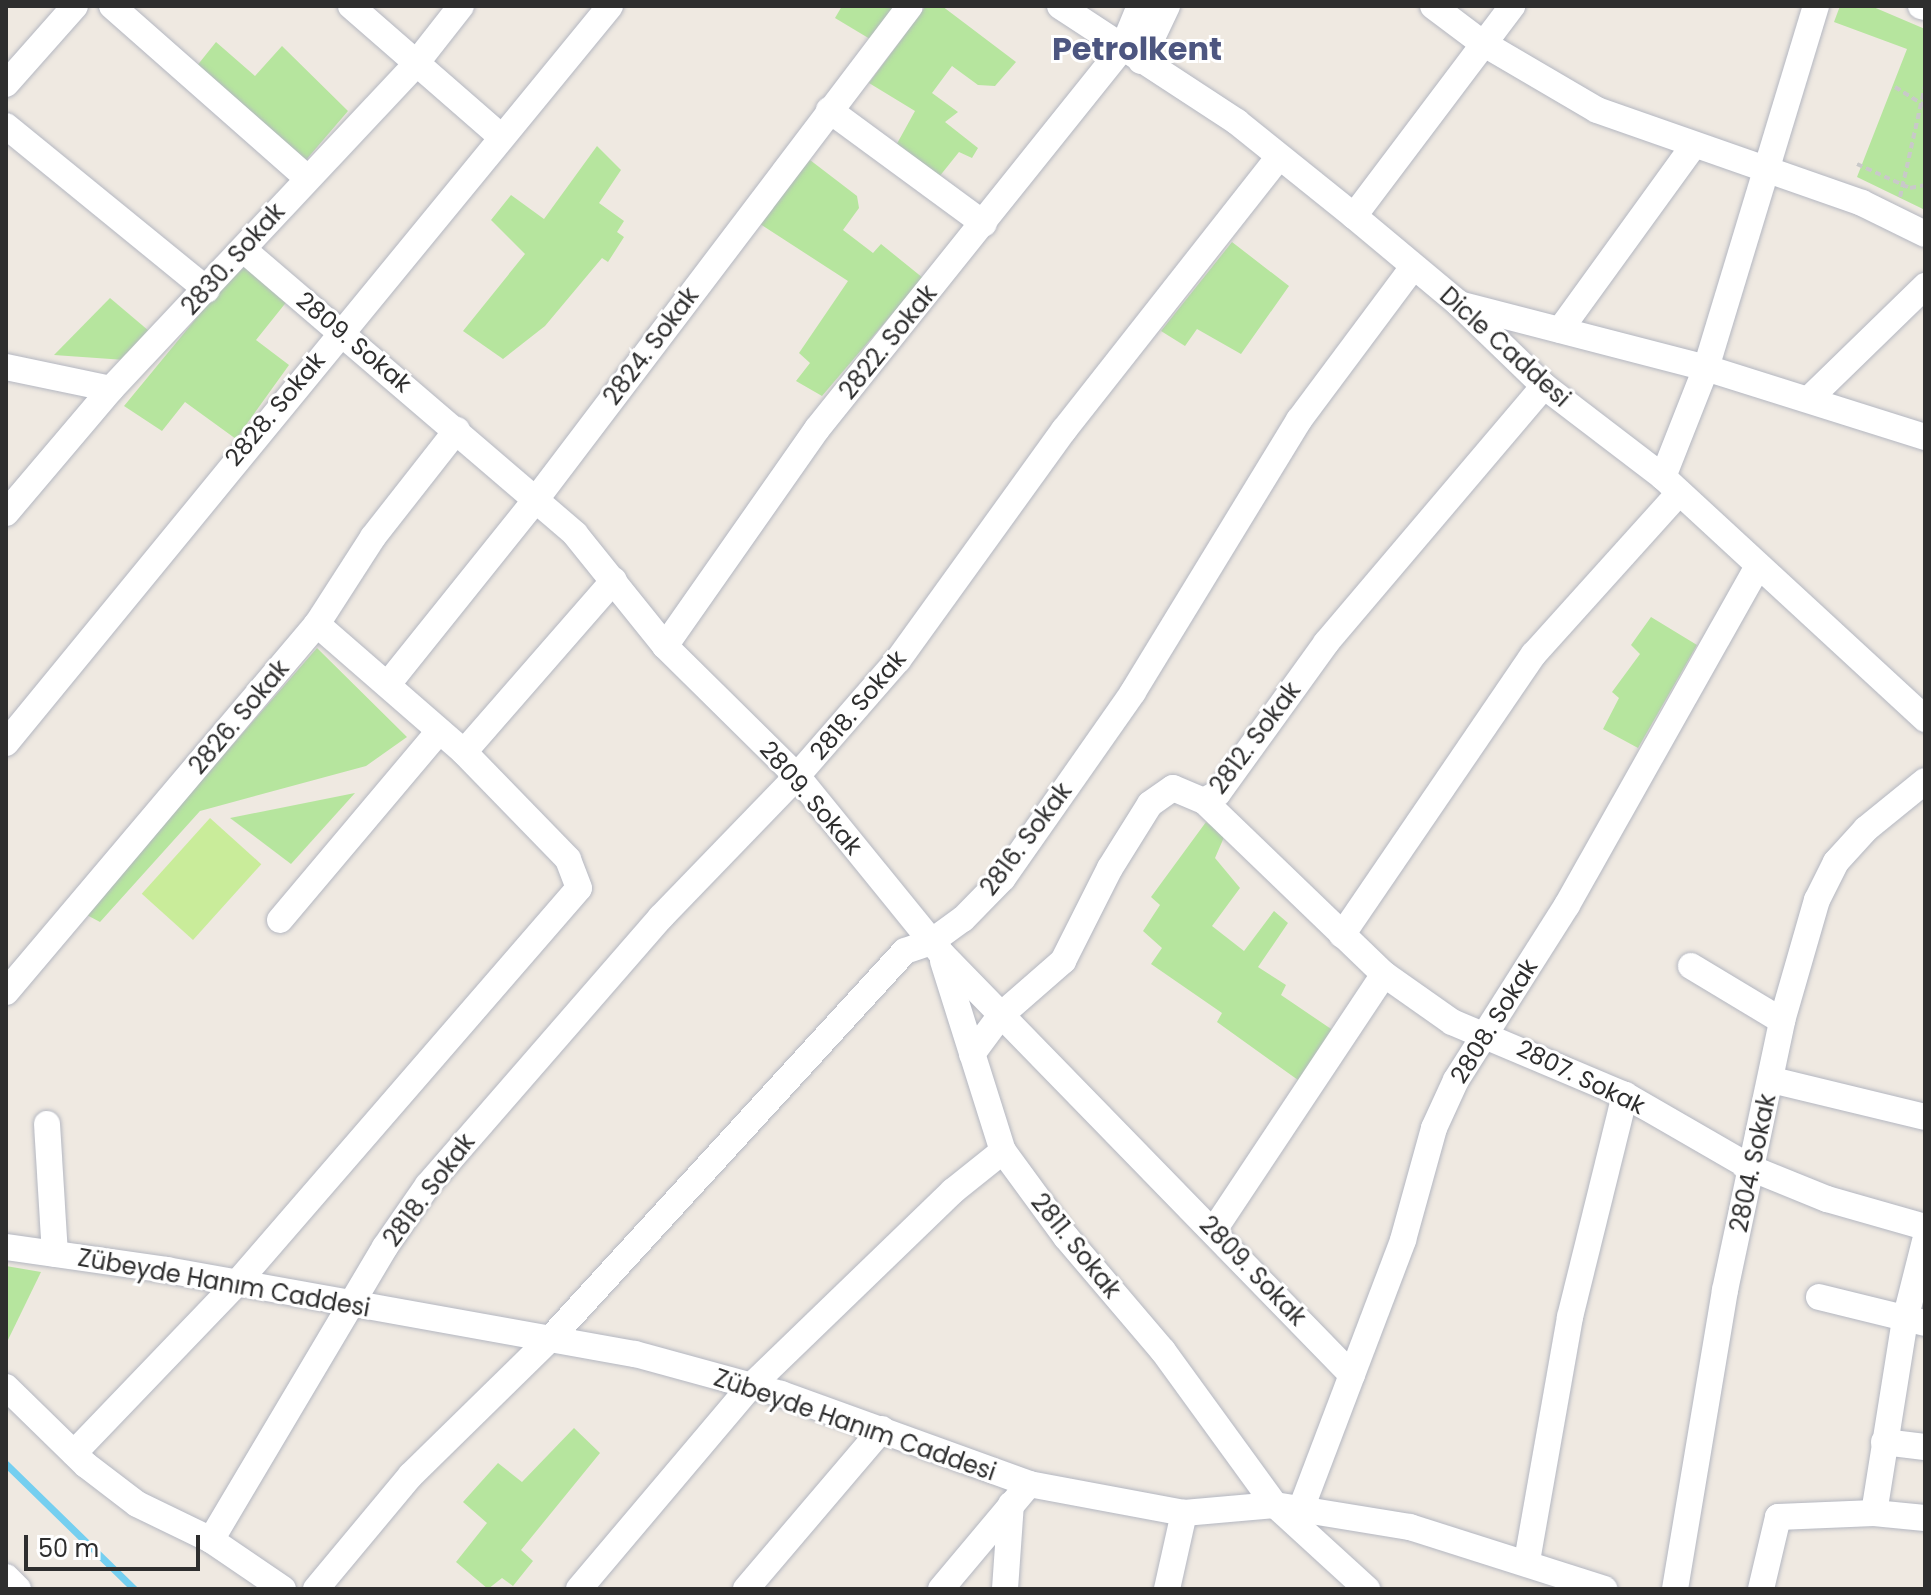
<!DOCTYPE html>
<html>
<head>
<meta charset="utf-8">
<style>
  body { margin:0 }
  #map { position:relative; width:1931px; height:1595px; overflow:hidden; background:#efe9e1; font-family:Poppins,sans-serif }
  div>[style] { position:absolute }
  .green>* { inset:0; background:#b6e59e }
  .pitch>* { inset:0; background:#c9ec9a; transform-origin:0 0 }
  .stream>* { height:7px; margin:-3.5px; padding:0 3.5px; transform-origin:3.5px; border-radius:3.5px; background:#75cff0 }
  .path>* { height:4px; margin-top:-2px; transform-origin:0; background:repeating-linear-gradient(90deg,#c9c9c9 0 6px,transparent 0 10px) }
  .roads { filter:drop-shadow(0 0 2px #b4b7c1) drop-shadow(0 0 2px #b4b7c1) }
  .minor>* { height:26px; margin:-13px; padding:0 13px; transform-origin:13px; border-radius:13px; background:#fff }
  span { translate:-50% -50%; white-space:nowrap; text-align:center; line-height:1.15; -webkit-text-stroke:6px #fff; paint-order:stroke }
  .street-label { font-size:24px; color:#2e2e2e }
  .district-label { font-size:32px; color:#4d5680; font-weight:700 }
  .frame { position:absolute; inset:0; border:8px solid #2e2e2e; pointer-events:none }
  .scale { position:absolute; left:24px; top:1535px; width:176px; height:36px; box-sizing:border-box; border:4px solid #2e2e2e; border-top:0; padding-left:10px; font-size:24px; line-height:28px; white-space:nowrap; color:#2e2e2e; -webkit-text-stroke:6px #fff; paint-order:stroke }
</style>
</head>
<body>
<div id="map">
  <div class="green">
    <div style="clip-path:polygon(842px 6px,898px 6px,870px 39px,835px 18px)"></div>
    <div style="clip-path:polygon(926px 6px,942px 6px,1016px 62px,995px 86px,978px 85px,952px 66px,932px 93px,958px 112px,945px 122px,978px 148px,972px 158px,959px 152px,939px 177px,894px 149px,915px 111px,869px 83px)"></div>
    <div style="clip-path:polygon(1840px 6px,1871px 6px,1925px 29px,1925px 210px,1857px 177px,1907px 49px,1834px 22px)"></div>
    <div style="clip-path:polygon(216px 42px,255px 76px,282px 46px,348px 111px,306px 160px,196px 67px)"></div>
    <div style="clip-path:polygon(597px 146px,621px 170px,599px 203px,624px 221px,617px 232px,624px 237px,608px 262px,602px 258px,545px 326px,503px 359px,463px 331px,525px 254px,491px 220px,511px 195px,544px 219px)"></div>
    <div style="clip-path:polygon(810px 160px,857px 196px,859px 208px,843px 230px,873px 253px,881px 244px,923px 278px,822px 396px,796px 381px,810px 363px,799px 353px,848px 281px,757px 222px)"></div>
    <div style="clip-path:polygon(1232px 242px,1289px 286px,1241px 354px,1197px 329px,1185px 346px,1161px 331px)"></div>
    <div style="clip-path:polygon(241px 264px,288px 300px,256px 340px,289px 365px,236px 439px,185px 402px,162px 431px,124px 406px)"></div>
    <div style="clip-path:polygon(110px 298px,149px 331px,125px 360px,54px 355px)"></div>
    <div style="clip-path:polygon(1651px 617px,1697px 645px,1638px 748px,1603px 729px,1619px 698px,1612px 692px,1640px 654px,1631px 645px)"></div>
    <div style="clip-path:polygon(317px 648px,407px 737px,366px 766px,200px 811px,100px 922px,85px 914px)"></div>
    <div style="clip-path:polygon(355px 793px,291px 864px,230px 818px)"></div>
    <div style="clip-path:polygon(1206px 822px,1225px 835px,1215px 858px,1240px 888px,1212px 926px,1244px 951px,1274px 911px,1288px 923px,1258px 967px,1286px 985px,1281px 995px,1337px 1033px,1298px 1080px,1217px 1022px,1222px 1013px,1151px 964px,1162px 948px,1143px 931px,1160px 905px,1151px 897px)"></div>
    <div style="clip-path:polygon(6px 1266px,41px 1272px,6px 1344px)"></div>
    <div style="clip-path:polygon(574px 1428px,600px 1453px,521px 1550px,533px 1561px,513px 1586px,502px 1578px,488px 1589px,456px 1562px,487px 1523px,463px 1502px,498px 1463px,522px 1482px)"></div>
  </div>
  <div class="pitch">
    <div style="left:210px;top:818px;width:69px;height:102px;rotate:42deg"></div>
  </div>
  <div class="stream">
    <div style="left:6px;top:1464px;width:179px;rotate:44.3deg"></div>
  </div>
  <div class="path">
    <div style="left:1895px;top:87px;width:36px;rotate:32deg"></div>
    <div style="left:1857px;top:164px;width:58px;rotate:24.4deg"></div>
    <div style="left:1910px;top:188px;width:15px;rotate:-11deg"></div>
    <div style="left:1900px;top:197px;width:114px;rotate:-77.3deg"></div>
  </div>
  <div class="roads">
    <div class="minor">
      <div style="left:112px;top:6px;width:259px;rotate:41.4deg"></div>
      <div style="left:351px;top:6px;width:199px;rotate:41.1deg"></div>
      <div style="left:1060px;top:6px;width:212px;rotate:33.2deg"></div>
      <div style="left:1237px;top:122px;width:150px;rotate:38.8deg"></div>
      <div style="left:1354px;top:216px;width:136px;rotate:39.9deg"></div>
      <div style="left:1458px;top:303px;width:120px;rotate:44deg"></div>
      <div style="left:1544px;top:386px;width:150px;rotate:37.4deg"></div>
      <div style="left:1663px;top:477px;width:357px;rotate:42.7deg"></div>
      <div style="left:1433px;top:6px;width:60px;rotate:36.9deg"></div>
      <div style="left:1481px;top:42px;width:134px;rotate:30.4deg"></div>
      <div style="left:1597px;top:110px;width:281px;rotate:19.3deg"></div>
      <div style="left:1862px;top:203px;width:70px;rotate:26.2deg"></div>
      <div style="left:1921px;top:6px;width:4px;rotate:14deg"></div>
      <div style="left:1141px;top:61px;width:61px;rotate:-64.7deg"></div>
      <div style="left:6px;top:84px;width:104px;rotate:-48.5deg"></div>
      <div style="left:829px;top:110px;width:192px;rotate:36.3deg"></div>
      <div style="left:6px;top:126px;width:259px;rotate:39.2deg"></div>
      <div style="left:1354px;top:216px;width:263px;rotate:-53deg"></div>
      <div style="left:244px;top:250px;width:436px;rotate:40.6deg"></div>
      <div style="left:575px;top:534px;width:144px;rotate:51.2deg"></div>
      <div style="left:665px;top:646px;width:185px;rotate:44.6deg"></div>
      <div style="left:797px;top:776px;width:228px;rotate:50.9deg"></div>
      <div style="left:941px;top:953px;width:589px;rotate:45.76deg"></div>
      <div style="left:1459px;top:304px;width:255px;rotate:14.5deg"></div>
      <div style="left:1706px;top:368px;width:230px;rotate:17.5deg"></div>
      <div style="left:1560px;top:330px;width:228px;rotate:-54.1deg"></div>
      <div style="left:6px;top:367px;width:107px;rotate:11.8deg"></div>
      <div style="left:1810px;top:398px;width:161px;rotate:-44.2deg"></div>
      <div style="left:1663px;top:477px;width:117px;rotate:-68.5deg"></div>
      <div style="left:1706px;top:368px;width:378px;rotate:-73.1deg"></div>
      <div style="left:6px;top:513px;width:162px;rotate:-49.7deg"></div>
      <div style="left:111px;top:389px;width:443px;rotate:-46.8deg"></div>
      <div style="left:414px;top:66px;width:76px;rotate:-51.9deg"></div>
      <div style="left:665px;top:646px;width:265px;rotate:-55deg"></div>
      <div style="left:817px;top:429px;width:489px;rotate:-51.3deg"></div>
      <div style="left:1123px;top:47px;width:44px;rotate:-67.5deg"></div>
      <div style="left:388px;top:684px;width:238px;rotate:-51.3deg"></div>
      <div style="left:537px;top:498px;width:617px;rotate:-52.83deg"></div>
      <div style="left:6px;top:743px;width:953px;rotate:-50.66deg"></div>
      <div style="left:464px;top:752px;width:228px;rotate:-48.9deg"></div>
      <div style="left:1204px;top:801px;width:250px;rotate:43.9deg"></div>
      <div style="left:1384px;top:974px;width:83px;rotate:35.2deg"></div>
      <div style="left:1452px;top:1022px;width:188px;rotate:22.9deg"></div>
      <div style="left:1625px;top:1095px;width:148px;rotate:30deg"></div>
      <div style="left:1753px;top:1169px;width:80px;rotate:22.1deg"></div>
      <div style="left:1827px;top:1199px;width:102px;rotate:15.9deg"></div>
      <div style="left:280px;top:920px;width:247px;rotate:-49.9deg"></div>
      <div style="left:1342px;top:935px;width:340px;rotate:-55.7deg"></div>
      <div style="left:1534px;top:654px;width:217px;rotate:-48deg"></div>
      <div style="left:943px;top:961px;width:199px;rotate:72.5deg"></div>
      <div style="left:1003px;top:1151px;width:107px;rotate:53.8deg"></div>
      <div style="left:1066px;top:1237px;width:150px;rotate:49.6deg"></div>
      <div style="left:1163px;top:1351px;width:190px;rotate:54deg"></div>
      <div style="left:1275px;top:1505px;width:125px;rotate:42.4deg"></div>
      <div style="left:1691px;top:966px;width:106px;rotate:31.1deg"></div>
      <div style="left:6px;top:992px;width:482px;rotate:-49.8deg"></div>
      <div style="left:317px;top:624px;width:103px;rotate:-57.2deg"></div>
      <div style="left:373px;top:537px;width:136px;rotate:-51.9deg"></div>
      <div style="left:972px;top:1054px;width:47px;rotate:-53.6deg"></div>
      <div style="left:1000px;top:1016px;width:84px;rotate:-41.1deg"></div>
      <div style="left:1063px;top:961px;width:104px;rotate:-63.2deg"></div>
      <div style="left:1110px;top:868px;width:75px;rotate:-58deg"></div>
      <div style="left:1150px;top:804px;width:28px;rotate:-35deg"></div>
      <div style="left:1173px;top:788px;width:34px;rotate:23deg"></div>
      <div style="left:1204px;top:801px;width:16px;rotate:-30deg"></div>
      <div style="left:1218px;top:793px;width:185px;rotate:-54.2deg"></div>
      <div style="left:1326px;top:643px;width:337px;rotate:-49.7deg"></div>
      <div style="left:1772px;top:1080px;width:157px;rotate:13.6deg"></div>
      <div style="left:47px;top:1124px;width:130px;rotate:86.5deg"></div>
      <div style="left:1214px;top:1230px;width:307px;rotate:-56.4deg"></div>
      <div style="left:6px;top:1247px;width:163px;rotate:8.1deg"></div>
      <div style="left:167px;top:1270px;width:475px;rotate:10.2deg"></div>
      <div style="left:635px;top:1354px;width:151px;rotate:15.3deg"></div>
      <div style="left:781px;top:1394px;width:264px;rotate:19.9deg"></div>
      <div style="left:1029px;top:1484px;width:158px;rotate:10.6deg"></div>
      <div style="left:1184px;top:1513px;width:91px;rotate:-5deg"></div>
      <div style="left:1275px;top:1505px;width:137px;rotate:9.3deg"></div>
      <div style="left:1410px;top:1527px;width:204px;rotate:17.7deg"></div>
      <div style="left:1819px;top:1297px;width:109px;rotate:13.8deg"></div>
      <div style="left:6px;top:1387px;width:112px;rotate:44.3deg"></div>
      <div style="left:86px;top:1465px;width:64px;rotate:37.4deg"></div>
      <div style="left:137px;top:1504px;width:82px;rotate:25.9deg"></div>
      <div style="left:211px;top:1540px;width:87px;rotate:34.2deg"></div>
      <div style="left:1884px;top:1442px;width:41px;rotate:7deg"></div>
      <div style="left:74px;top:1453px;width:236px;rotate:-46.2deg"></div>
      <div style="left:237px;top:1283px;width:522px;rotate:-49.11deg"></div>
      <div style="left:579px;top:888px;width:31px;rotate:-111deg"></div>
      <div style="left:568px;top:859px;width:149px;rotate:-134.2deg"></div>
      <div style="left:464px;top:752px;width:195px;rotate:-139deg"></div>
      <div style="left:1301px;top:1509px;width:288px;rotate:-69.2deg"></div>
      <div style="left:1403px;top:1240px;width:116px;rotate:-74.5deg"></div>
      <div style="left:1434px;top:1128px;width:53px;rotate:-65.4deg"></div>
      <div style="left:1456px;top:1080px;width:207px;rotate:-57.6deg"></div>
      <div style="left:1567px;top:905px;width:389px;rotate:-60.6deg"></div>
      <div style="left:1874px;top:1513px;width:195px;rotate:-80.9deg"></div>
      <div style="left:1905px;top:1320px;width:81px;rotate:-75.8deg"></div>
      <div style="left:211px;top:1540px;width:341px;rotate:-59.3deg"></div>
      <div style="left:385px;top:1247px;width:75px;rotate:-55.3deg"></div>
      <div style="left:428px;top:1185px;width:355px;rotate:-49deg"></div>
      <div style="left:661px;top:917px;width:196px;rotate:-46deg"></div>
      <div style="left:797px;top:776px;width:154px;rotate:-49deg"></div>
      <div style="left:898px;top:660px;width:284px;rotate:-54.2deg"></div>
      <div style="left:1064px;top:430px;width:347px;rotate:-51.8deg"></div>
      <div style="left:1527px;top:1561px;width:248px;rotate:-80deg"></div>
      <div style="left:1570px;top:1317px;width:229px;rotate:-76.1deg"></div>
      <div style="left:6px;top:1577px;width:17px;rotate:45deg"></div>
      <div style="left:316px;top:1589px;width:148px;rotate:-50.2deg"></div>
      <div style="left:411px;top:1475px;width:197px;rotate:-44.4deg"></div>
      <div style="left:552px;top:1337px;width:523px;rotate:-47.56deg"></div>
      <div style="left:905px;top:951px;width:28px;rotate:-19deg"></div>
      <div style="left:931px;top:942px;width:39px;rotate:-36deg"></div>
      <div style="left:963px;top:919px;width:57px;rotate:-45.7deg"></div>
      <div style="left:1003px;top:878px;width:227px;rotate:-55deg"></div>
      <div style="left:1133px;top:692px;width:319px;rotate:-58.6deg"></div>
      <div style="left:1299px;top:420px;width:191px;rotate:-53.3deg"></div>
      <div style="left:579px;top:1589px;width:265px;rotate:-49.8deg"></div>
      <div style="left:750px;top:1387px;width:282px;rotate:-44deg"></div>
      <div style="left:953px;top:1191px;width:64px;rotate:-38.7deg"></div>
      <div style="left:746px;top:1589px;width:210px;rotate:-49.6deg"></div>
      <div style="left:941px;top:1589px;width:137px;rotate:-50deg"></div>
      <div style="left:1005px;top:1589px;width:85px;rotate:-86deg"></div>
      <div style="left:1167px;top:1589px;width:78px;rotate:-77.4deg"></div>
      <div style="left:1675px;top:1589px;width:303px;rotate:-80.5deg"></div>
      <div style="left:1725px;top:1290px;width:275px;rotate:-78deg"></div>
      <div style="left:1782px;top:1021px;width:126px;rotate:-73.9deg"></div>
      <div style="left:1817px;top:900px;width:42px;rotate:-63.4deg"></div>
      <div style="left:1836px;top:862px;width:45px;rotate:-47.7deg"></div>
      <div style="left:1866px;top:829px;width:76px;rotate:-39.1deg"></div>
      <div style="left:1761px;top:1589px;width:74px;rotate:-76.7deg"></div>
      <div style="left:1778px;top:1517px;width:96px;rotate:-2.4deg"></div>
      <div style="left:1874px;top:1513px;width:51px;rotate:5.6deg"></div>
    </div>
  </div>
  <div class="street-label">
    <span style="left:233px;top:259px;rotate:-48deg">2830. Sokak</span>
    <span style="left:354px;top:342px;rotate:40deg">2809. Sokak</span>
    <span style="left:888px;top:342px;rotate:-51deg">2822. Sokak</span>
    <span style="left:651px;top:346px;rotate:-53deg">2824. Sokak</span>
    <span style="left:1505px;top:347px;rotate:42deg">Dicle Caddesi</span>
    <span style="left:275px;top:409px;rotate:-50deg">2828. Sokak</span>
    <span style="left:858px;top:705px;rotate:-50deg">2818. Sokak</span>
    <span style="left:239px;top:717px;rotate:-50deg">2826. Sokak</span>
    <span style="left:1255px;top:738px;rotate:-53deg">2812. Sokak</span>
    <span style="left:811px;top:798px;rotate:49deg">2809. Sokak</span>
    <span style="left:1026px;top:839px;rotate:-53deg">2816. Sokak</span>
    <span style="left:1494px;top:1021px;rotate:-58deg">2808. Sokak</span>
    <span style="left:1581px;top:1077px;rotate:26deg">2807. Sokak</span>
    <span style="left:1753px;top:1163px;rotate:-78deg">2804. Sokak</span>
    <span style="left:429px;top:1190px;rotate:-53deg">2818. Sokak</span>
    <span style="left:1076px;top:1246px;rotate:51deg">2811. Sokak</span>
    <span style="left:1253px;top:1271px;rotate:46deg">2809. Sokak</span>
    <span style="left:224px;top:1283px;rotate:10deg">Zübeyde Hanım Caddesi</span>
    <span style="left:855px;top:1425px;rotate:19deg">Zübeyde Hanım Caddesi</span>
  </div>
  <div class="district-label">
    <span style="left:1137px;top:49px">Petrolkent</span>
  </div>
  <div class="frame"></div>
  <div class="scale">50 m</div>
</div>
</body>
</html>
